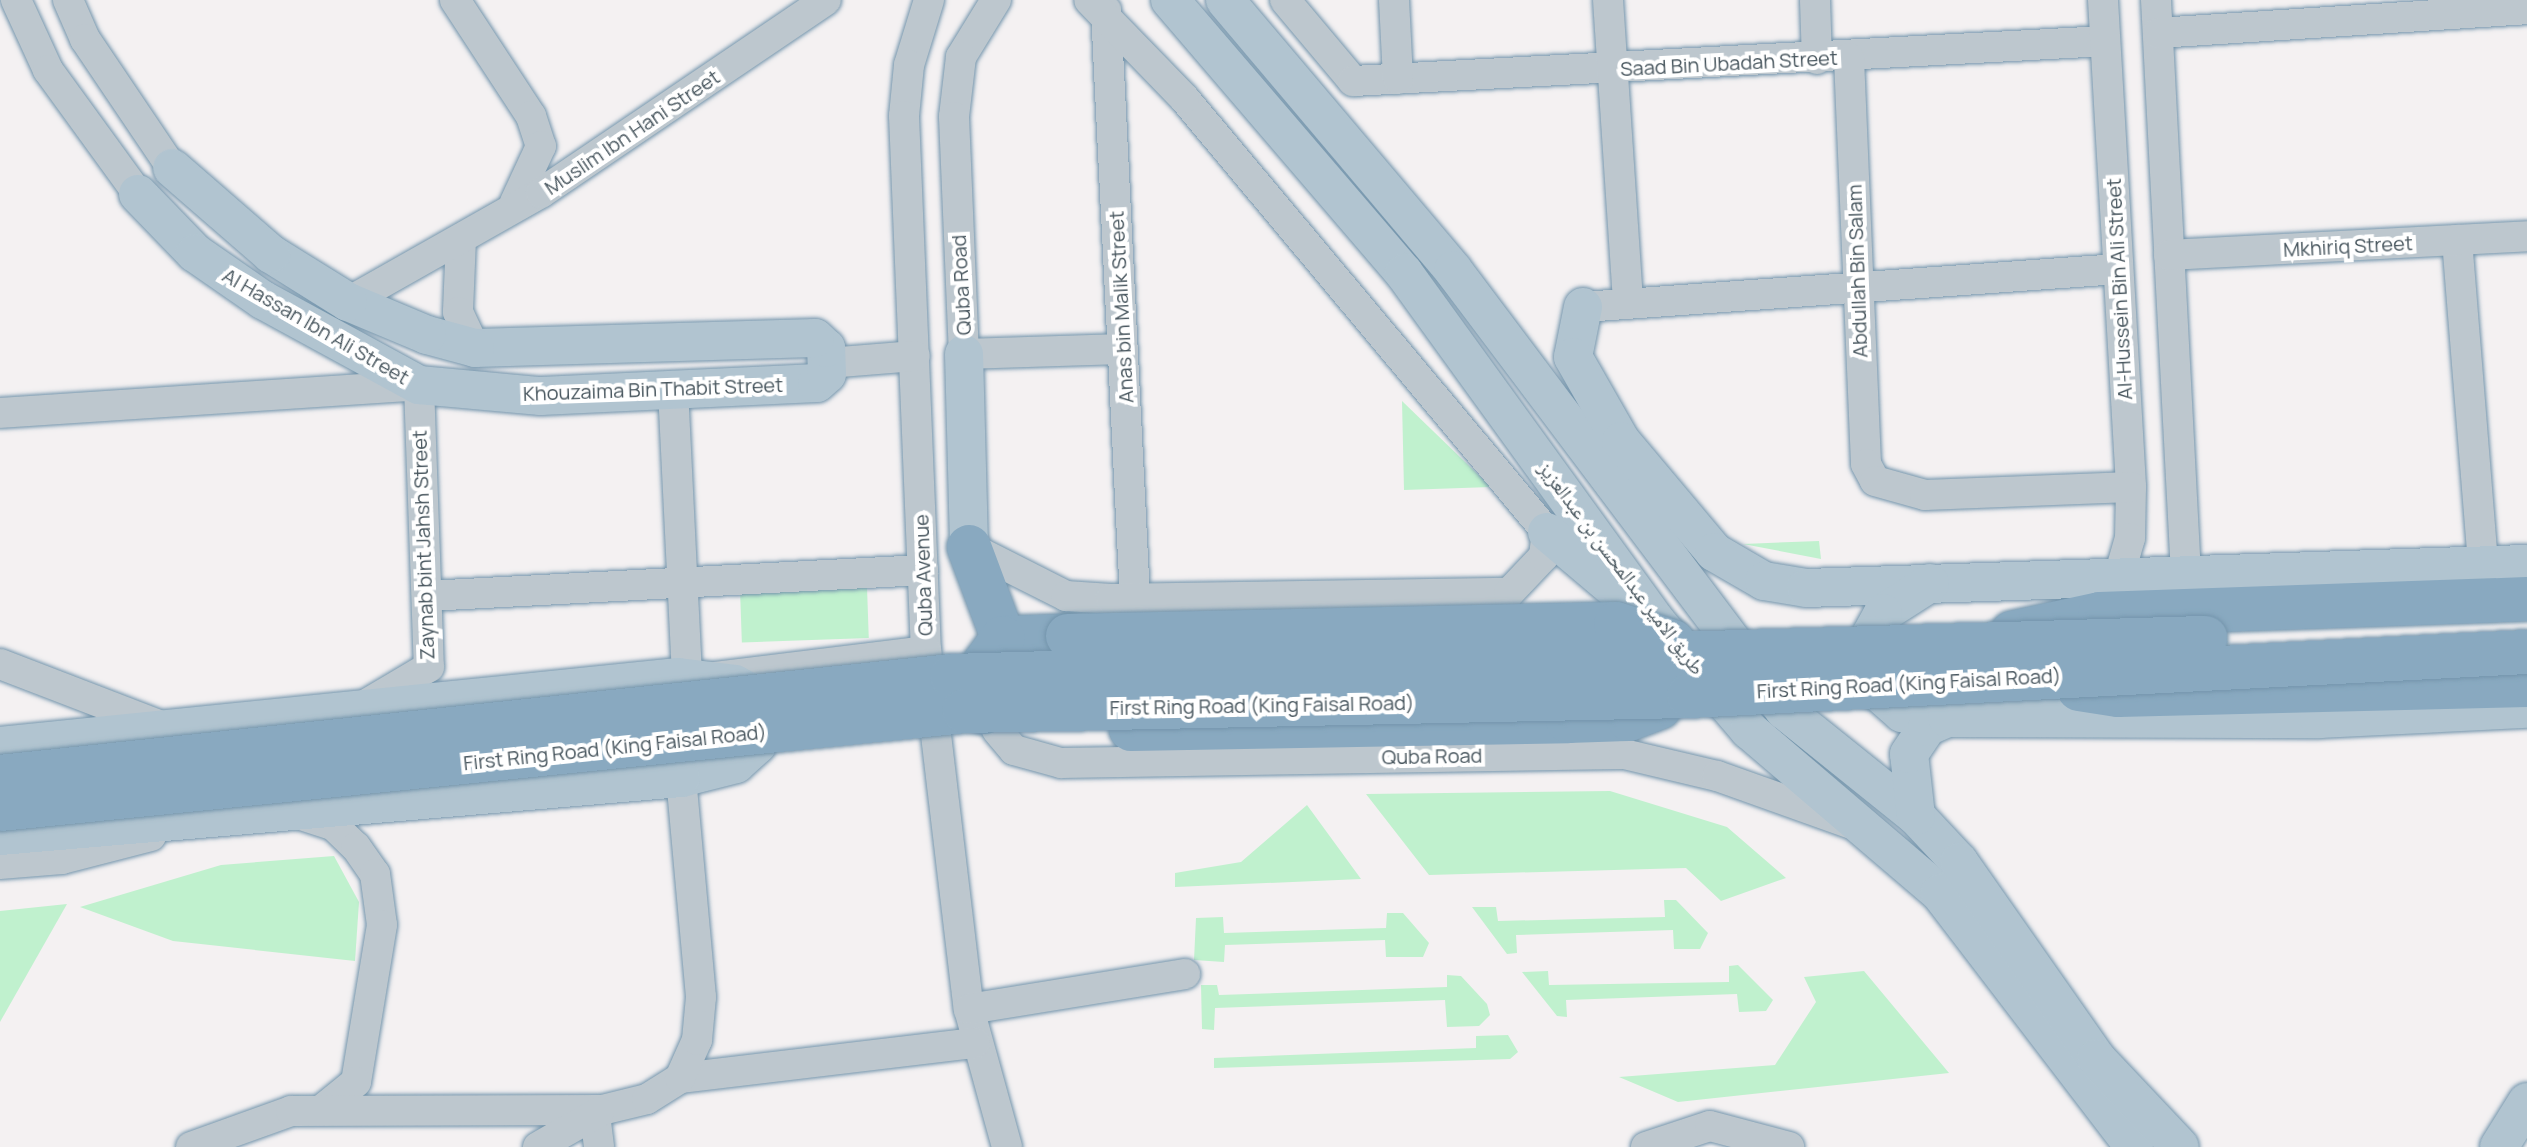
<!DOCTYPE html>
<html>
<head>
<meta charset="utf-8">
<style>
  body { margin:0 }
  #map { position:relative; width:2527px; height:1147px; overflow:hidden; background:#f4f1f2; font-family:Manrope,"Noto Naskh Arabic",sans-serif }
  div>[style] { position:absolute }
  .green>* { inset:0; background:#c0f1ce; transform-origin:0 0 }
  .roads { filter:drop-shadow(0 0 2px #7495ac) drop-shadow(0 0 2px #7495ac) }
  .minor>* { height:30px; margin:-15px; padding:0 15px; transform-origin:15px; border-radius:15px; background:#bdc7ce }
  .major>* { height:38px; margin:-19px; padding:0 19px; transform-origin:19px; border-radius:19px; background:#b1c4d0 }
  .highway>* { height:44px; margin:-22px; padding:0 22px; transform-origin:22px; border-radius:22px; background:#89a9c0 }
  .bridges { filter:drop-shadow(0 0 2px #7495ac) drop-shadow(0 0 2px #7495ac) }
  .highway-bridge>* { height:44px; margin:-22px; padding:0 22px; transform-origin:22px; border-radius:22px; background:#89a9c0 }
  span { translate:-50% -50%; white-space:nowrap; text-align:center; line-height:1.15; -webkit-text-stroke:8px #fff; paint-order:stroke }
  .street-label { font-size:20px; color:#49575f }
</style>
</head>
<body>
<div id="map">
  <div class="green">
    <div style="clip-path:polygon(1402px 401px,1491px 487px,1404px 490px)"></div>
    <div style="clip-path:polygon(1819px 541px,1821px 559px,1743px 544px)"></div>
    <div style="left:867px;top:587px;width:51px;height:127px;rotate:88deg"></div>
    <div style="clip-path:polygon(1610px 791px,1727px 827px,1786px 878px,1721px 901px,1686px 868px,1429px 875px,1366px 794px)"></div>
    <div style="clip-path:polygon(1307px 805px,1361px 879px,1175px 887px,1175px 873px,1241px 862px)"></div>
    <div style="clip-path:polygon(334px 856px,359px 902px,355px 961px,173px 941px,80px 907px,221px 865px)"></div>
    <div style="clip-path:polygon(1664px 900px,1676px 900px,1708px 933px,1700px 949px,1674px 949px,1673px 930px,1516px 935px,1517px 953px,1507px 954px,1472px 907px,1496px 907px,1498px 921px,1665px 917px)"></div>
    <div style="clip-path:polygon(67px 904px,0 1022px,0 911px)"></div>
    <div style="clip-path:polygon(1387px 913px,1403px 913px,1429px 943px,1423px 957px,1386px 957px,1385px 940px,1225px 945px,1224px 962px,1194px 960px,1196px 918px,1223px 917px,1224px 933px,1386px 928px)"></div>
    <div style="clip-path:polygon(1738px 965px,1773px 1000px,1766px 1011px,1739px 1012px,1737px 994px,1566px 1000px,1567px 1017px,1557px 1016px,1522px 972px,1548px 971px,1549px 985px,1729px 982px,1729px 966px)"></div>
    <div style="clip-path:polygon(1864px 971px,1949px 1073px,1678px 1102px,1619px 1077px,1775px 1065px,1816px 1002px,1804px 977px)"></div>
    <div style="clip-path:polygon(1447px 975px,1461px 976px,1487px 1004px,1490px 1015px,1479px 1026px,1447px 1027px,1445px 1000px,1215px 1008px,1214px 1030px,1202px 1029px,1201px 985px,1217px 985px,1219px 995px,1447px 987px)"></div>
    <div style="clip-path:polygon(1508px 1035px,1518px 1052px,1510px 1059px,1214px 1068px,1214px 1058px,1476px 1048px,1476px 1036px)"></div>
  </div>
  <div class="roads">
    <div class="minor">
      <div style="left:16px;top:0;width:77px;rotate:65.4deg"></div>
      <div style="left:48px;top:70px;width:153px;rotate:54deg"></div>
      <div style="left:68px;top:0;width:43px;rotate:66.4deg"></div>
      <div style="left:85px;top:39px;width:156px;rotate:56deg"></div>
      <div style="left:455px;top:0;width:139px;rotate:56.8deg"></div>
      <div style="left:531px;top:116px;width:32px;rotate:72deg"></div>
      <div style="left:541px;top:146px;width:62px;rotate:114.9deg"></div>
      <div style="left:929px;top:0;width:68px;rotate:107.1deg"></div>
      <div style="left:909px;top:65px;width:51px;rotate:95.6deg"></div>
      <div style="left:904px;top:116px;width:535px;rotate:87.65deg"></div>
      <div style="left:926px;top:651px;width:361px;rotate:83.2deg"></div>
      <div style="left:969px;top:1009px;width:143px;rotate:74.6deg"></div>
      <div style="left:996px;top:0;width:67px;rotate:121.6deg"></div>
      <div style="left:961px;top:57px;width:60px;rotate:96.7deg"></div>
      <div style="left:954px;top:117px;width:237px;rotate:87.6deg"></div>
      <div style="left:964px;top:354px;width:159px;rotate:-1.8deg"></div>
      <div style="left:1285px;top:0;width:106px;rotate:50deg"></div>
      <div style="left:1353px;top:81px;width:753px;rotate:-3.04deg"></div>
      <div style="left:1394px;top:0;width:79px;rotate:87.1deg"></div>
      <div style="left:1608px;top:0;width:300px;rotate:86.2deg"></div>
      <div style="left:1815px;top:0;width:59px;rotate:88.1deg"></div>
      <div style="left:2103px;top:0;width:488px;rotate:86.7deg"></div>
      <div style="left:2131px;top:487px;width:51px;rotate:91.1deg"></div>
      <div style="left:2130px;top:538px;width:40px;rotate:106deg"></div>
      <div style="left:2156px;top:0;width:575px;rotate:87.01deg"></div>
      <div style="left:1106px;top:10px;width:590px;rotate:87.18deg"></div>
      <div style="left:2158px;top:33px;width:370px;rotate:-3.7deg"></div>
      <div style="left:1849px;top:58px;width:406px;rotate:87.6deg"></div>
      <div style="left:1866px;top:464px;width:19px;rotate:62deg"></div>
      <div style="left:1875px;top:481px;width:52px;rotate:15.6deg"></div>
      <div style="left:1925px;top:495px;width:206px;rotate:-2.2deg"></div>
      <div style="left:461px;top:239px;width:73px;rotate:92.4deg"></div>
      <div style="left:458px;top:312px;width:40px;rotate:65deg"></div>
      <div style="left:2457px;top:240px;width:325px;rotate:85.4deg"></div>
      <div style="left:2169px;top:255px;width:359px;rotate:-3deg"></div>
      <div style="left:348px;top:302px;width:222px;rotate:-29.5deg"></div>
      <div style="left:541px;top:193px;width:344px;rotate:-34.1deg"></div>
      <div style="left:1583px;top:307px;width:536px;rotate:-4.06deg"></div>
      <div style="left:828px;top:363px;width:87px;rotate:-4.6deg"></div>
      <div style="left:673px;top:389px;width:288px;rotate:87.2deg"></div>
      <div style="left:0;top:413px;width:420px;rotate:-3.8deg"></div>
      <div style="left:419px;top:385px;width:282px;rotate:88deg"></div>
      <div style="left:429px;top:667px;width:77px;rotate:149.4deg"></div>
      <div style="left:969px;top:547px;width:109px;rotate:26.8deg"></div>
      <div style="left:1066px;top:596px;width:45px;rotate:3.8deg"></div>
      <div style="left:1111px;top:599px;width:398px;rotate:-0.9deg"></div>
      <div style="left:1509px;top:593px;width:51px;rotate:-46.6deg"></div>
      <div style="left:1544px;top:556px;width:24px;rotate:-83deg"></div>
      <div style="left:1547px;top:532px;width:566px;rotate:-129.91deg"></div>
      <div style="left:1184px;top:98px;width:136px;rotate:-134.1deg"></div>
      <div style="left:427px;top:596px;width:497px;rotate:-3deg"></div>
      <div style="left:0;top:664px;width:176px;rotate:21deg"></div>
      <div style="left:714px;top:677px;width:214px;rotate:-7deg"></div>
      <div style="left:997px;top:730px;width:26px;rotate:50deg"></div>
      <div style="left:1014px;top:750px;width:49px;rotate:15.5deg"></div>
      <div style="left:1061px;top:763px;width:563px;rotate:-0.92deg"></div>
      <div style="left:1624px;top:754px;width:96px;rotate:13.3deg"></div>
      <div style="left:1717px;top:776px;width:143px;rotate:19.6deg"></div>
      <div style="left:298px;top:814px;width:38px;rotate:18deg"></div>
      <div style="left:334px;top:826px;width:30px;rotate:44deg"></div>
      <div style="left:356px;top:847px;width:33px;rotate:55deg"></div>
      <div style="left:375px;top:874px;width:51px;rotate:82.2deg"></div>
      <div style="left:382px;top:925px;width:159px;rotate:99.4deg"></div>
      <div style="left:356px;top:1082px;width:40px;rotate:141deg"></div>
      <div style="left:0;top:864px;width:62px;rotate:-4.6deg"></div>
      <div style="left:62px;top:859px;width:92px;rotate:-14.5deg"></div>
      <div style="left:969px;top:1009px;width:219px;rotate:-9.2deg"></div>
      <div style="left:680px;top:1078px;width:297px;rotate:-6.8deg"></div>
      <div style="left:595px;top:1114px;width:33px;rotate:83deg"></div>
      <div style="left:191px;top:1147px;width:106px;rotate:-19.8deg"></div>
      <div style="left:291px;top:1111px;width:311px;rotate:-0.2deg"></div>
      <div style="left:602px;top:1110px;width:46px;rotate:-13.7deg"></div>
      <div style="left:647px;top:1099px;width:39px;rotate:-32deg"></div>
      <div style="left:680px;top:1078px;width:42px;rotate:-65.9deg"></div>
      <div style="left:697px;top:1040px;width:43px;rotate:-84.7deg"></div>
      <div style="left:701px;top:997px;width:220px;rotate:-95.2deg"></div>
      <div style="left:538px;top:1147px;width:70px;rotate:-29.8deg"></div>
      <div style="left:1646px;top:1147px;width:67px;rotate:-18.2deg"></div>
      <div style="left:1710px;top:1126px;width:82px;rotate:14.9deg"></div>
    </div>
    <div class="major">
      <div style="left:1170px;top:0;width:360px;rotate:49.4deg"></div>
      <div style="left:1404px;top:273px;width:428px;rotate:54.1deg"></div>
      <div style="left:1655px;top:620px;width:145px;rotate:49.5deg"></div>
      <div style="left:1749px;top:730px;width:251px;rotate:40.5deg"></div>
      <div style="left:1940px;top:893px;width:320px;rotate:52.6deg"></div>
      <div style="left:1225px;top:0;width:353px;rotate:49.8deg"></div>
      <div style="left:1453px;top:270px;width:551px;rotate:53.05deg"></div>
      <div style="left:1784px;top:710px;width:169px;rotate:38.8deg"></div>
      <div style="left:1916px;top:816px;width:63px;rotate:46.9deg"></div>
      <div style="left:1959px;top:862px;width:239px;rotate:55deg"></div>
      <div style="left:2096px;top:1058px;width:122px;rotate:46.7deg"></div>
      <div style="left:138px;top:194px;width:82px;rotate:46deg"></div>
      <div style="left:195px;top:253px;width:83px;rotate:34.7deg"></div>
      <div style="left:263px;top:300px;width:178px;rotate:28.6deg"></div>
      <div style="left:419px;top:385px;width:122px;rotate:5.2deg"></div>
      <div style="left:541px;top:396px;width:276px;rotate:-2.7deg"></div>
      <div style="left:817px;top:383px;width:13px;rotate:-42deg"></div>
      <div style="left:827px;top:374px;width:26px;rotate:-92deg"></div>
      <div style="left:826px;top:348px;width:15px;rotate:-138deg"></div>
      <div style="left:815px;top:338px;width:340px;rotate:178.3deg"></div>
      <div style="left:475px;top:348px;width:50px;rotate:-164.8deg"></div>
      <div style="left:427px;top:335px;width:86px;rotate:-157.3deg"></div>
      <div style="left:348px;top:302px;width:91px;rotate:-148.1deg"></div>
      <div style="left:271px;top:254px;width:131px;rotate:-139deg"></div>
      <div style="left:1583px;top:307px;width:51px;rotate:101.3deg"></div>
      <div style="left:1573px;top:357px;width:97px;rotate:60.3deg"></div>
      <div style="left:1621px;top:441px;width:145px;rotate:50deg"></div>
      <div style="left:1714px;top:552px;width:58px;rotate:30.1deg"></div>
      <div style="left:1764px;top:581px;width:43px;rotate:9.5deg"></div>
      <div style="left:1806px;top:588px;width:721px;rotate:-1.91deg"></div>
      <div style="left:964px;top:354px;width:193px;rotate:88.5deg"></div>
      <div style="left:1547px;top:532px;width:101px;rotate:40.2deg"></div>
      <div style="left:1930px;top:583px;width:56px;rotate:147.4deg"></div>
      <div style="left:1883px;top:613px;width:25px;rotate:119deg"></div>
      <div style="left:1871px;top:635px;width:49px;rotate:92.3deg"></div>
      <div style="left:1869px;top:684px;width:44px;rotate:41.3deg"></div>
      <div style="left:1902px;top:713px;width:45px;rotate:6.3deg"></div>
      <div style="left:0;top:746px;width:682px;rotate:-5.81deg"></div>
      <div style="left:678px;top:677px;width:57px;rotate:7deg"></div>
      <div style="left:735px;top:684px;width:17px;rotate:28deg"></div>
      <div style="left:750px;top:692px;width:26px;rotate:62deg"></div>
      <div style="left:762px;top:715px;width:30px;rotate:99deg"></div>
      <div style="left:757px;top:745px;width:28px;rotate:138deg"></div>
      <div style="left:736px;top:764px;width:57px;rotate:165.7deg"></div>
      <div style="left:681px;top:778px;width:683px;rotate:175.13deg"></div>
      <div style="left:1916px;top:816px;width:62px;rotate:-96.4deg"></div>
      <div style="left:1909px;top:754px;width:32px;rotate:-56deg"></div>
      <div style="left:1927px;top:727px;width:22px;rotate:-24deg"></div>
      <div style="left:1947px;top:718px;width:372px;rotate:0.2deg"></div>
      <div style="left:2319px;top:719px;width:208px;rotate:-2.8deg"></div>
      <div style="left:2499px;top:1147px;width:53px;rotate:-58.1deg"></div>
    </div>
    <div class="highway">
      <div style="left:969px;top:547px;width:97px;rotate:69.5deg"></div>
      <div style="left:1003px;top:638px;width:65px;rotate:-1.8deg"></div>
      <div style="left:2012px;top:633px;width:90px;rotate:-12.2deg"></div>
      <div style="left:2100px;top:614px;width:427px;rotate:-2deg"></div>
      <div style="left:2079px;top:689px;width:39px;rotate:9deg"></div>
      <div style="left:2118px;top:695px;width:409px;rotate:-1.4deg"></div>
      <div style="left:985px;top:712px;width:48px;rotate:-91.2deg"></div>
      <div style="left:984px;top:664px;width:32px;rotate:-54deg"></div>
      <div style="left:1131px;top:729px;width:437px;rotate:-1deg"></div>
      <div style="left:1568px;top:721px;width:61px;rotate:-1.9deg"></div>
      <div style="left:1629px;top:719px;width:33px;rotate:-21deg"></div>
    </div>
  </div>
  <div class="bridges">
    <div class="highway-bridge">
      <div style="left:1068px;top:636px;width:548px;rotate:-1.25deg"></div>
      <div style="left:1616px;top:624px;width:60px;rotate:17.5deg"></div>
      <div style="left:0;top:777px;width:957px;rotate:-6.06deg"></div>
      <div style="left:952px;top:676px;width:1254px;rotate:-1.74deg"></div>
      <div style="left:0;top:809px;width:969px;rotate:-5.8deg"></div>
      <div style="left:964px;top:711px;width:725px;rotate:-1.19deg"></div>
      <div style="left:1689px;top:696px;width:839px;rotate:-3.01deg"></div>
    </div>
  </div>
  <div class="street-label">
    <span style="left:1729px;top:63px;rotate:-3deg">Saad Bin Ubadah Street</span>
    <span style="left:632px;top:132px;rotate:-34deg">Muslim Ibn Hani Street</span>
    <span style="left:2348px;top:246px;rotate:-3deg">Mkhiriq Street</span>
    <span style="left:1857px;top:271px;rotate:-92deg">Abdullah Bin Salam</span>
    <span style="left:961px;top:285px;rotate:-93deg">Quba Road</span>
    <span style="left:2119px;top:289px;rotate:-93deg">Al-Hussein Bin Ali Street</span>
    <span style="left:1121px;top:307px;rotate:-93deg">Anas bin Malik Street</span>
    <span style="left:316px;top:326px;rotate:30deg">Al Hassan Ibn Ali Street</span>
    <span style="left:653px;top:389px;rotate:-2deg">Khouzaima Bin Thabit Street</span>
    <span style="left:423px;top:545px;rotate:-92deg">Zaynab bint Jahsh Street</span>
    <span style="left:1622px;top:568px;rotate:53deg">طريق الامير عبدالمحسن بن عبدالعزيز</span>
    <span style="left:923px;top:575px;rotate:-92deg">Quba Avenue</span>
    <span style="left:1909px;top:683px;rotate:-3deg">First Ring Road (King Faisal Road)</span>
    <span style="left:1262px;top:705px;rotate:-1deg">First Ring Road (King Faisal Road)</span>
    <span style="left:615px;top:747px;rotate:-6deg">First Ring Road (King Faisal Road)</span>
    <span style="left:1432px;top:756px;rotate:-1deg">Quba Road</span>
  </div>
</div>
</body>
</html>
